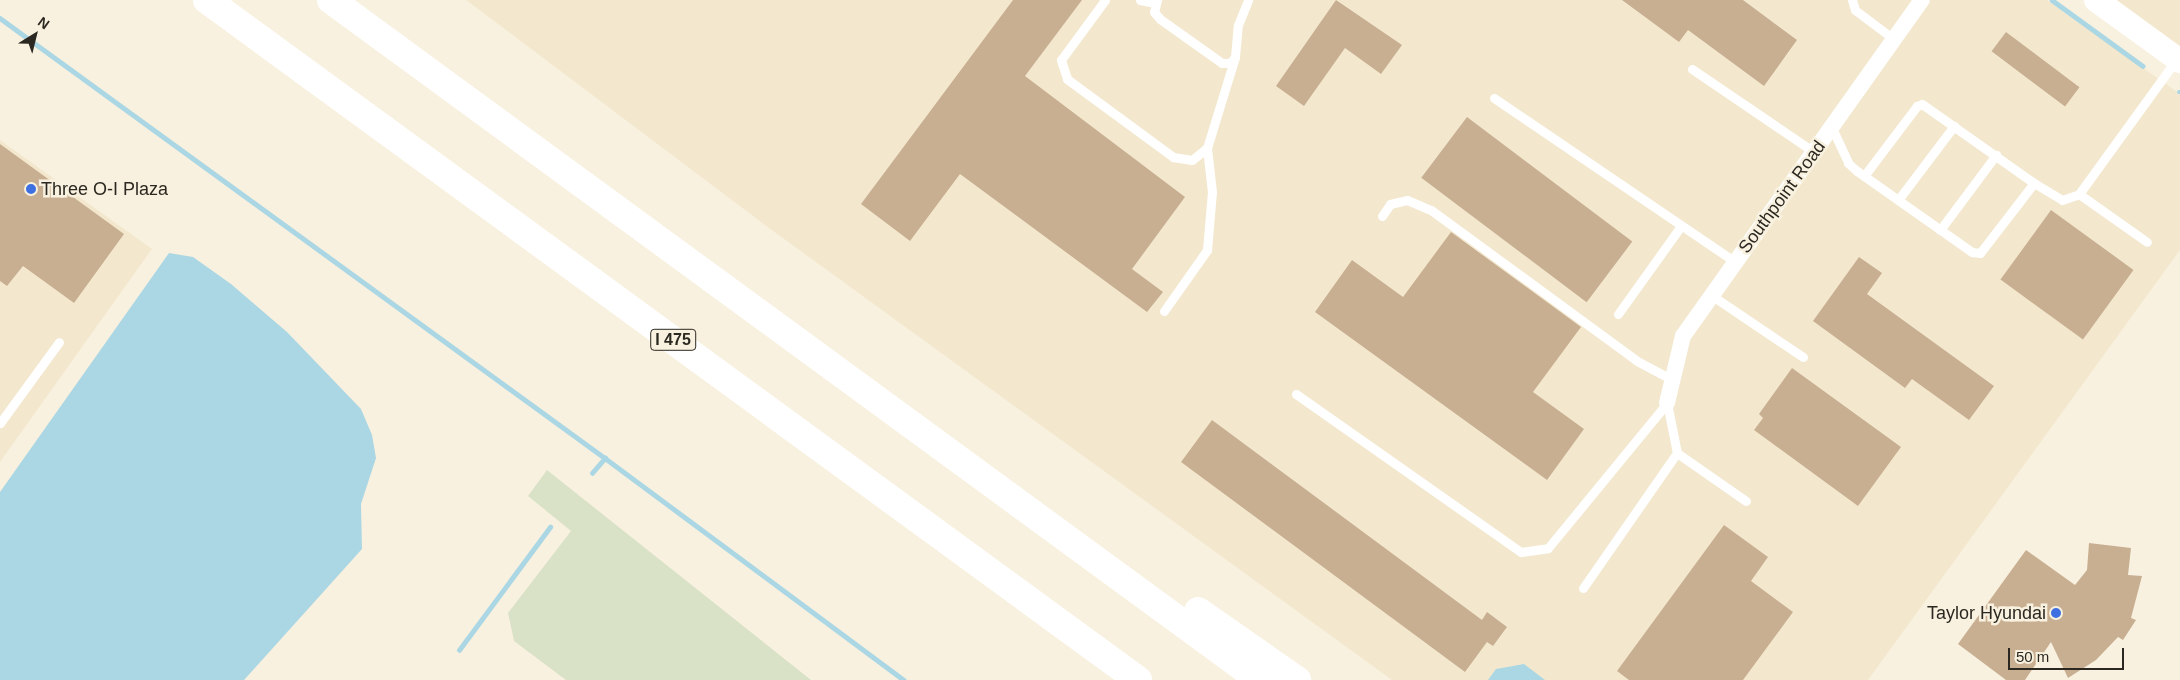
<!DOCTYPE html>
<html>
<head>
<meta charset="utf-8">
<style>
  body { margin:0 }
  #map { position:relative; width:2180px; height:680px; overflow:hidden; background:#f9f1df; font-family:Helvetica,sans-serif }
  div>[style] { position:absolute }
  .built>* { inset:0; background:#f3e8ce }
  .green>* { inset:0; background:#d9e2c7 }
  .water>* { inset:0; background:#abd7e4 }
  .stream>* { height:4.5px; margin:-2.25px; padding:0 2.25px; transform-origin:2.25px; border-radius:2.25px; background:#abd7e4 }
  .building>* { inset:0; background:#c8af92; transform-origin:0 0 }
  .lane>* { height:9px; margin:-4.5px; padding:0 4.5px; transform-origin:4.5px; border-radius:4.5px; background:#fff }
  .street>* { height:16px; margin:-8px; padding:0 8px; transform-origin:8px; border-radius:8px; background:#fff }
  .secondary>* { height:24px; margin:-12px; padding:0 12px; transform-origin:12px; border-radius:12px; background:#fff }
  .highway>* { height:28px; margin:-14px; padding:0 14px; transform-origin:14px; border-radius:14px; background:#fff }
  .dots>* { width:14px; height:14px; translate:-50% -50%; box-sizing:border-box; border:2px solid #f9f1df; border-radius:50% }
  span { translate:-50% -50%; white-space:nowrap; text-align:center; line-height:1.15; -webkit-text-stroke:5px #f9f1df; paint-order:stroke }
  .shield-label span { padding:1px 4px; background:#f9f1df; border:1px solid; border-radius:4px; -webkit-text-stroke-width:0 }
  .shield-label { font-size:16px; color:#2b2821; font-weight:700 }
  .poi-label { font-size:18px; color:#2b2821 }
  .left { translate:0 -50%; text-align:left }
  .right { translate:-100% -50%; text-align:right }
  .street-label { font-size:18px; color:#2b2821 }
  .north { position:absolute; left:10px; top:10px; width:50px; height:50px; -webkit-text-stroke:4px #f9f1df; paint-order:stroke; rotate:36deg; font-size:14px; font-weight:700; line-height:20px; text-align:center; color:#2b2821 }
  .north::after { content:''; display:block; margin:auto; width:18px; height:22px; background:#2b2821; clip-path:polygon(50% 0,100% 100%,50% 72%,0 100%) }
  .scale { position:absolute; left:2008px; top:648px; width:116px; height:22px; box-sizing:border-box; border:2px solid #2b2821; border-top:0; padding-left:6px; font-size:15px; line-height:18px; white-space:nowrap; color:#2b2821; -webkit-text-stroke:4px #f9f1df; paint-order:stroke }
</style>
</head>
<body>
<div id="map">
  <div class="built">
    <div style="clip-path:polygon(466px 0,2047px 0,2180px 94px,2180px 250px,1868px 680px,1392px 680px,769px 228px)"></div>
    <div style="clip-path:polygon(2117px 0,2180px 0,2180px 46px)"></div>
    <div style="clip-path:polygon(0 140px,152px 249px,0 462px)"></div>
  </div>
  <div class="green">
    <div style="clip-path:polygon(547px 470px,811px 680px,566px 680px,514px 641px,508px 613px,571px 531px,528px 496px)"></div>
  </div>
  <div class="water">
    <div style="clip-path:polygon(169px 253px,193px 257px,231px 284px,287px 332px,361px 409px,372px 435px,376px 458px,361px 504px,362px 549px,244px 680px,0 680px,0 492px)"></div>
    <div style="clip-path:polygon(1524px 664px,1545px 680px,1488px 680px,1496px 669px)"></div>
  </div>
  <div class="stream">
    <div style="left:2052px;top:0;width:112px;rotate:36deg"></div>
    <div style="left:0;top:18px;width:748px;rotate:36.03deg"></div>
    <div style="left:605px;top:458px;width:372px;rotate:36.6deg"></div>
    <div style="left:2179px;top:92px;width:1px"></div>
    <div style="left:592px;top:473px;width:20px;rotate:-49deg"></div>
    <div style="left:459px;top:650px;width:153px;rotate:-53.5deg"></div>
  </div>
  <div class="building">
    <div style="clip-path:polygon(1013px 0,1082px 0,1025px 76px,1185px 197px,1132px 269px,1163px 292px,1147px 312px,960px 174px,910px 241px,861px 204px)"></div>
    <div style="clip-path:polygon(1336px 0,1402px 45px,1381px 74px,1345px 48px,1304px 106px,1276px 86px)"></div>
    <div style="clip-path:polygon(1622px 0,1743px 0,1797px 40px,1764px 86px,1688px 30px,1679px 42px)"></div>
    <div style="left:2006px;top:32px;width:92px;height:24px;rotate:37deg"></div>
    <div style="left:1467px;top:117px;width:207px;height:76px;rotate:37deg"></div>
    <div style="clip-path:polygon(0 144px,124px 234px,74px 303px,23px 266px,7px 286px,0 281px)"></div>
    <div style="left:2051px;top:210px;width:102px;height:86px;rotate:36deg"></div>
    <div style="clip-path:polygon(1451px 232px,1581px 327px,1533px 392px,1584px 429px,1547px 480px,1315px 312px,1352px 260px,1403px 297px)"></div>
    <div style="clip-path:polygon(1859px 257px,1882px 273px,1867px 294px,1994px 386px,1969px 420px,1912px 379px,1905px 388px,1813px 321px)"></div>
    <div style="clip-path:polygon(1792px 368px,1901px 447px,1858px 506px,1754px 430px,1763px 418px,1759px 414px)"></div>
    <div style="clip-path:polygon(1212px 420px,1482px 620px,1487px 612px,1507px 627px,1493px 646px,1487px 642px,1465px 672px,1181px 462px)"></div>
    <div style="clip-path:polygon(1724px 525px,1768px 557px,1751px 581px,1793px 612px,1743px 680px,1629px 680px,1617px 671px)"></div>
    <div style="clip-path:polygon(2089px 543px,2131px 548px,2128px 575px,2142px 576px,2131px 618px,2136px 620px,2123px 640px,2118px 637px,2096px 660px,2068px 678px,2051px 642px,2025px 680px,2006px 680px,1958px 644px,2026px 550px,2075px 585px,2087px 570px)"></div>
  </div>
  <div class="lane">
    <div style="left:1105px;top:0;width:74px;rotate:126.3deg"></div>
    <div style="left:1061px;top:60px;width:20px;rotate:72deg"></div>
    <div style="left:1067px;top:79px;width:132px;rotate:36.3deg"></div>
    <div style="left:1173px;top:157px;width:19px;rotate:9deg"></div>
    <div style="left:1192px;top:160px;width:19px;rotate:-39deg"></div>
    <div style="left:1207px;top:148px;width:95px;rotate:-72.9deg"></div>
    <div style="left:1140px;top:0;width:14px;rotate:12deg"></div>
    <div style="left:1157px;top:0;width:12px;rotate:104deg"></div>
    <div style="left:1154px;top:12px;width:9px;rotate:49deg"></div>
    <div style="left:1160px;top:19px;width:76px;rotate:35.4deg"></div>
    <div style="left:1222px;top:63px;width:8px"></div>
    <div style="left:1230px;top:63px;width:8px;rotate:-50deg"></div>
    <div style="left:1235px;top:57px;width:32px;rotate:-85deg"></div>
    <div style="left:1238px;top:25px;width:27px;rotate:-68deg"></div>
    <div style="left:1852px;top:0;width:10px;rotate:73deg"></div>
    <div style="left:1855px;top:10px;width:50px;rotate:36.9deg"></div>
    <div style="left:1692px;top:69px;width:148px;rotate:34.2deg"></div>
    <div style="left:1494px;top:98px;width:290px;rotate:34.2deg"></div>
    <div style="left:1832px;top:128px;width:38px;rotate:65deg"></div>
    <div style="left:1848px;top:163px;width:12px;rotate:42deg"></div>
    <div style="left:1857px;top:171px;width:141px;rotate:35.2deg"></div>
    <div style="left:1972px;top:252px;width:8px;rotate:7deg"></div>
    <div style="left:1980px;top:253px;width:88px;rotate:-52.4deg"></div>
    <div style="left:2034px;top:183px;width:33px;rotate:31deg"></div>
    <div style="left:2062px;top:200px;width:18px;rotate:-19deg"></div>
    <div style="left:2079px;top:194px;width:165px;rotate:-54.1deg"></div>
    <div style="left:1864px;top:176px;width:88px;rotate:-52.9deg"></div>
    <div style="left:1917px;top:106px;width:5px;rotate:-22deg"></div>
    <div style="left:1922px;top:104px;width:137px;rotate:35.2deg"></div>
    <div style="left:2079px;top:194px;width:83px;rotate:35.2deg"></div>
    <div style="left:1898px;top:200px;width:93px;rotate:-52.9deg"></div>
    <div style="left:1382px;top:216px;width:14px;rotate:-56deg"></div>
    <div style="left:1390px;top:204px;width:17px;rotate:-13deg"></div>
    <div style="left:1407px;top:200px;width:26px;rotate:23deg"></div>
    <div style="left:1431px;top:210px;width:255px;rotate:36.2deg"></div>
    <div style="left:1637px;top:361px;width:40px;rotate:28deg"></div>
    <div style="left:1940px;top:230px;width:94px;rotate:-53.3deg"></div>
    <div style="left:1711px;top:295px;width:111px;rotate:34deg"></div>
    <div style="left:1164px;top:311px;width:75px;rotate:-54.8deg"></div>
    <div style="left:1207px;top:250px;width:58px;rotate:-85.1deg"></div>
    <div style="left:1212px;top:192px;width:44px;rotate:-96.5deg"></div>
    <div style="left:1618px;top:314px;width:108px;rotate:-54.4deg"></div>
    <div style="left:1296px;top:394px;width:275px;rotate:35.1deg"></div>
    <div style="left:1521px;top:552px;width:27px;rotate:-8deg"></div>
    <div style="left:1548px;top:548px;width:188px;rotate:-50.6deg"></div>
    <div style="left:0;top:423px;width:100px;rotate:-53.9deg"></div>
    <div style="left:1677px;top:453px;width:84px;rotate:34.8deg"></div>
    <div style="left:1583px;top:588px;width:165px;rotate:-55.2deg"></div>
    <div style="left:1677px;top:453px;width:51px;rotate:-101.3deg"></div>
  </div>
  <div class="street">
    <div style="left:1667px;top:403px;width:69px;rotate:-76.6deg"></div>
    <div style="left:1683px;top:336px;width:412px;rotate:-54.6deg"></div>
  </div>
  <div class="secondary">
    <div style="left:2096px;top:0;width:104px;rotate:36deg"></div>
  </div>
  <div class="highway">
    <div style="left:207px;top:0;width:1153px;rotate:36.14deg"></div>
    <div style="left:331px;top:0;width:1151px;rotate:36.2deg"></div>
    <div style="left:1198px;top:611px;width:121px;rotate:34.9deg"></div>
  </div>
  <div class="dots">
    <div style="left:31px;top:189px;background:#3f70e1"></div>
    <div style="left:2056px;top:613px;background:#3f70e1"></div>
  </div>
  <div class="shield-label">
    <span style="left:673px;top:340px">I 475</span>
  </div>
  <div class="poi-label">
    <span class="left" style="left:41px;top:189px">Three O-I Plaza</span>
    <span class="right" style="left:2046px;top:613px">Taylor Hyundai</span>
  </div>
  <div class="street-label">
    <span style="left:1782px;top:197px;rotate:-54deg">Southpoint Road</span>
  </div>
  <div class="north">N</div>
  <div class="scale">50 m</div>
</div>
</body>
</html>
